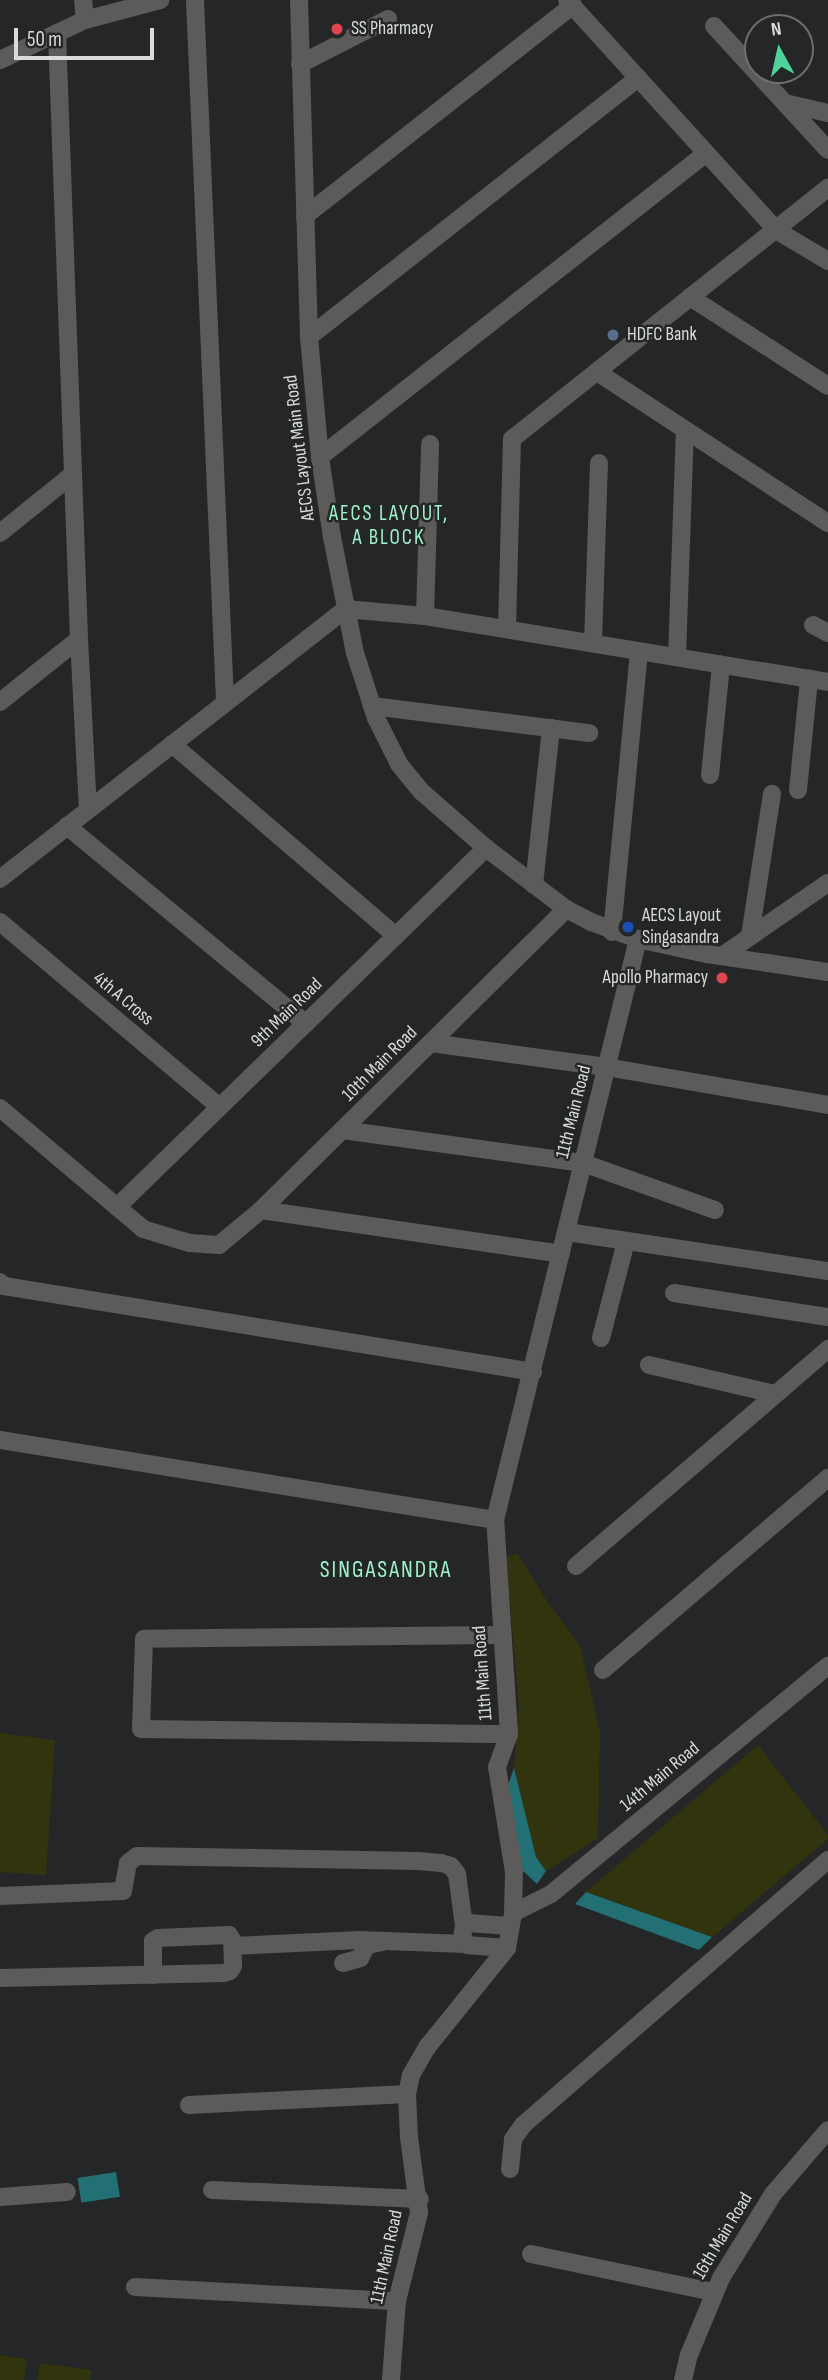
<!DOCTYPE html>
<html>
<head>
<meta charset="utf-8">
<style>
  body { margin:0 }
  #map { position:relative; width:828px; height:2380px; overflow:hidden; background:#242628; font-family:"Sofia Sans Condensed",sans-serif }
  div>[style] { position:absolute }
  .green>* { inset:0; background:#32340d }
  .water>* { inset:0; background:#227074; transform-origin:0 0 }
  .minor>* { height:18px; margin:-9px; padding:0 9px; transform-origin:9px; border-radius:9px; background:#5c5b5a }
  .tertiary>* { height:18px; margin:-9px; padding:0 9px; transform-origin:9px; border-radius:9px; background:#5c5b5a }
  .dots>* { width:19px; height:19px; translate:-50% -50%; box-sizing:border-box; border:4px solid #242628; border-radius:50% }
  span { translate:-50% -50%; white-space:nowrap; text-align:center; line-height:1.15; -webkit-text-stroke:5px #242628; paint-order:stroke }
  .poi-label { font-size:19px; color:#d9dbdc }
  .left { translate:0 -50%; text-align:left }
  .right { translate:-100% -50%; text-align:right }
  .street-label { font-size:19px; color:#d9dbdc }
  .neighbourhood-label { font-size:21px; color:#a1f3c9; letter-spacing:2px }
  .quarter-label { font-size:23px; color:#a1f3c9; letter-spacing:2px }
  .north { position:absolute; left:744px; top:14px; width:70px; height:70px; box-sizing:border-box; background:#242628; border:2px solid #6c6e70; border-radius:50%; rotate:352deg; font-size:19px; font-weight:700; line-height:28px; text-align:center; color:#d9dbdc }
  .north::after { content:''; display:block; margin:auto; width:24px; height:32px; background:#4ed39a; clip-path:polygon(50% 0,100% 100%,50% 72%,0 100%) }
  .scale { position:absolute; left:14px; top:28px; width:140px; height:32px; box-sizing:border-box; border:4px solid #d9dbdc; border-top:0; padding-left:9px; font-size:21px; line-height:24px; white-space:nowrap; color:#d9dbdc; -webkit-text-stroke:5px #242628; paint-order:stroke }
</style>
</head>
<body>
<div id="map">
  <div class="green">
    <div style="clip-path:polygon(517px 1553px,549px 1604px,580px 1645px,600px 1732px,598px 1838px,546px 1871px,536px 1857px,514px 1768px,519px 1707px,506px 1557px)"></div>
    <div style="clip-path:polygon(0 1733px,55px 1740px,46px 1875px,0 1872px)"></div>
    <div style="clip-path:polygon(758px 1745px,828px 1835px,828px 1839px,712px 1937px,586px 1892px)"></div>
    <div style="clip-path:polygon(0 2355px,27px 2359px,24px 2380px,0 2380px)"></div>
    <div style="clip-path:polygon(40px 2363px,92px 2370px,90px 2380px,37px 2380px)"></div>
  </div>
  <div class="water">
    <div style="clip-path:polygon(514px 1768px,536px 1857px,546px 1871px,537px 1884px,523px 1871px,505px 1794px)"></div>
    <div style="clip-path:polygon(586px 1892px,712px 1937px,699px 1950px,575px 1904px)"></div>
    <div style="left:116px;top:2172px;width:25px;height:39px;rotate:81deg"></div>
  </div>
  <div class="minor">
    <div style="left:83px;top:0;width:20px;rotate:84deg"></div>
    <div style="left:195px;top:0;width:703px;rotate:87.55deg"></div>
    <div style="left:567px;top:0;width:311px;rotate:47.7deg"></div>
    <div style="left:776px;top:230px;width:61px;rotate:30.8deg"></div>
    <div style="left:714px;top:26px;width:168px;rotate:47.4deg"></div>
    <div style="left:57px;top:33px;width:606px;rotate:87.92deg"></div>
    <div style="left:79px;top:639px;width:171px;rotate:87deg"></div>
    <div style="left:300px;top:64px;width:99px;rotate:-27.1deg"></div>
    <div style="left:785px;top:103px;width:44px;rotate:13.1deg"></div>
    <div style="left:305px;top:216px;width:341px;rotate:-38.2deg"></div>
    <div style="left:690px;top:297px;width:164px;rotate:32.8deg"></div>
    <div style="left:309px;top:337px;width:419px;rotate:-38.2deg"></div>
    <div style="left:597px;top:372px;width:276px;rotate:33.2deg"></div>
    <div style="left:320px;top:457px;width:491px;rotate:-38.2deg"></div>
    <div style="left:0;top:533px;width:94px;rotate:-38.9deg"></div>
    <div style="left:345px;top:609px;width:80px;rotate:5deg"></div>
    <div style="left:425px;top:616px;width:408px;rotate:9.3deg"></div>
    <div style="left:425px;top:616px;width:172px;rotate:-88.3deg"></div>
    <div style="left:813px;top:625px;width:17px;rotate:28deg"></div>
    <div style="left:507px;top:629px;width:190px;rotate:-88.5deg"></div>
    <div style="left:512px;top:439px;width:404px;rotate:-38.5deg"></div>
    <div style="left:593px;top:643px;width:180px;rotate:-88.1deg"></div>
    <div style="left:677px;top:657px;width:227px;rotate:-88deg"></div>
    <div style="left:0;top:702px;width:101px;rotate:-38.6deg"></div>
    <div style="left:372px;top:706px;width:219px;rotate:7.1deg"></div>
    <div style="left:172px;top:744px;width:295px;rotate:40.6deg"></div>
    <div style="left:710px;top:775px;width:111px;rotate:-84.3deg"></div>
    <div style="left:798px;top:790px;width:112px;rotate:-84.3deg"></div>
    <div style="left:67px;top:826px;width:310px;rotate:39.6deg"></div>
    <div style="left:534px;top:885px;width:158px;rotate:-83.8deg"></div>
    <div style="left:0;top:922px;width:287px;rotate:40.1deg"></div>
    <div style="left:612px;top:932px;width:282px;rotate:-84.5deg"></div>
    <div style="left:750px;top:936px;width:144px;rotate:-81.2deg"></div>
    <div style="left:722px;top:956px;width:129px;rotate:-34.6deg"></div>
    <div style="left:431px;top:1043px;width:177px;rotate:7.8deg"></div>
    <div style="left:606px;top:1067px;width:225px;rotate:9.7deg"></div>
    <div style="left:0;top:1108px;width:187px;rotate:40.2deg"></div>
    <div style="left:143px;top:1229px;width:48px;rotate:16.9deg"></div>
    <div style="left:189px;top:1243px;width:30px;rotate:4deg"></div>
    <div style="left:219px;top:1245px;width:55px;rotate:-39.8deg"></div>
    <div style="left:261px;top:1210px;width:429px;rotate:-44.6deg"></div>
    <div style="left:342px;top:1130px;width:243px;rotate:7.8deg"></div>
    <div style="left:583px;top:1163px;width:140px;rotate:19.6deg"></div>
    <div style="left:117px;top:1207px;width:515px;rotate:-44.21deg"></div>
    <div style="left:261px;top:1210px;width:303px;rotate:8.3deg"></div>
    <div style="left:567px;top:1232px;width:264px;rotate:8.5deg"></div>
    <div style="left:0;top:1282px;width:6px;rotate:45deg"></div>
    <div style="left:4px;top:1286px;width:536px;rotate:9.23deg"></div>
    <div style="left:674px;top:1293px;width:156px;rotate:8.9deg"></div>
    <div style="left:601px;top:1338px;width:100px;rotate:-75.5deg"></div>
    <div style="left:649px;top:1365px;width:129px;rotate:13deg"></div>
    <div style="left:0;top:1440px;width:501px;rotate:9.18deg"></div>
    <div style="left:576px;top:1566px;width:333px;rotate:-40.7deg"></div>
    <div style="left:500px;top:1635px;width:356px;rotate:179.4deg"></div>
    <div style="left:144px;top:1639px;width:90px;rotate:91.9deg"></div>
    <div style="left:141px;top:1729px;width:368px;rotate:0.8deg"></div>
    <div style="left:603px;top:1670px;width:296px;rotate:-40.5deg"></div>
    <div style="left:0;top:1896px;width:123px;rotate:-2.3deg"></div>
    <div style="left:123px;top:1891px;width:28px;rotate:-80deg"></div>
    <div style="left:128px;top:1863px;width:11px;rotate:-38deg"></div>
    <div style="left:137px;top:1856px;width:281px;rotate:1deg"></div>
    <div style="left:418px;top:1861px;width:23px;rotate:5deg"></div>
    <div style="left:441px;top:1863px;width:10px;rotate:17deg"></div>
    <div style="left:451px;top:1866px;width:10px;rotate:53deg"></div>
    <div style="left:457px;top:1874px;width:52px;rotate:82.3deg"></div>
    <div style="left:513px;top:1913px;width:42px;rotate:-26.6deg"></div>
    <div style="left:551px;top:1894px;width:359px;rotate:-39.5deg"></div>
    <div style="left:233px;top:1946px;width:126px;rotate:-2.7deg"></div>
    <div style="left:359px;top:1940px;width:106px;rotate:2.2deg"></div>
    <div style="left:507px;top:1948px;width:39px;rotate:-176deg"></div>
    <div style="left:468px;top:1945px;width:9px;rotate:-131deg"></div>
    <div style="left:462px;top:1938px;width:12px;rotate:-81deg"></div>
    <div style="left:464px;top:1926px;width:5px;rotate:-37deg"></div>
    <div style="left:468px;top:1923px;width:43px;rotate:4deg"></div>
    <div style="left:343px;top:1963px;width:18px;rotate:-16deg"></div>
    <div style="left:360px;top:1958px;width:15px;rotate:-62deg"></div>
    <div style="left:367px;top:1945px;width:15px;rotate:-11deg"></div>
    <div style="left:0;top:1978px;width:224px;rotate:-1.3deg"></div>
    <div style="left:224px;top:1973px;width:6px;rotate:-18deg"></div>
    <div style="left:230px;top:1971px;width:6px;rotate:-59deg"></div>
    <div style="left:233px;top:1966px;width:26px;rotate:-92deg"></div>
    <div style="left:232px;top:1940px;width:6px;rotate:-121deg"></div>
    <div style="left:229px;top:1935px;width:71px;rotate:177.6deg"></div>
    <div style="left:158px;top:1938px;width:6px;rotate:149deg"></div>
    <div style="left:153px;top:1941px;width:34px;rotate:90deg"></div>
    <div style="left:189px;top:2105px;width:218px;rotate:-2.9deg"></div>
    <div style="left:510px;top:2169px;width:30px;rotate:-84deg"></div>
    <div style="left:513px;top:2139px;width:17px;rotate:-54deg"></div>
    <div style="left:523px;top:2125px;width:404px;rotate:-41deg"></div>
    <div style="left:212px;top:2190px;width:208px;rotate:2.5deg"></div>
    <div style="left:0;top:2197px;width:67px;rotate:-4.3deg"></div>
    <div style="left:531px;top:2254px;width:186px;rotate:11.8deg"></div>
    <div style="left:135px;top:2287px;width:262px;rotate:3.1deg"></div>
    <div style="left:391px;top:2380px;width:79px;rotate:-85.7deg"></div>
    <div style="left:397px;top:2301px;width:91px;rotate:-76deg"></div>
    <div style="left:419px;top:2213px;width:77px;rotate:-97.5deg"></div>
    <div style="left:409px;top:2137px;width:43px;rotate:-92.7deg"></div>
    <div style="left:407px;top:2094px;width:19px;rotate:-78deg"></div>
    <div style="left:411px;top:2075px;width:34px;rotate:-60deg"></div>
    <div style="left:428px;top:2046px;width:126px;rotate:-51.1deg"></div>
    <div style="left:507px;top:1948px;width:36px;rotate:-80deg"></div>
    <div style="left:513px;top:1913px;width:41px;rotate:-88.6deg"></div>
    <div style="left:514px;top:1872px;width:106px;rotate:-99.2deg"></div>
    <div style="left:497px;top:1767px;width:35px;rotate:-70deg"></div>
    <div style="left:509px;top:1734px;width:214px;rotate:-93.7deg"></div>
    <div style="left:495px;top:1520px;width:598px;rotate:-76.17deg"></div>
    <div style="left:683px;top:2380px;width:26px;rotate:-77deg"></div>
    <div style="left:689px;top:2355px;width:83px;rotate:-67.4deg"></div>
    <div style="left:721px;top:2278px;width:99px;rotate:-58.2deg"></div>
    <div style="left:773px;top:2194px;width:84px;rotate:-49.3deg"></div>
  </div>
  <div class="tertiary">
    <div style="left:299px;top:0;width:337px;rotate:88.3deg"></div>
    <div style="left:309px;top:337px;width:121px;rotate:84.8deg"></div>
    <div style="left:320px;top:457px;width:81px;rotate:81.5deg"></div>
    <div style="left:332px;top:537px;width:118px;rotate:78.8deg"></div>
    <div style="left:355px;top:653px;width:68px;rotate:72.1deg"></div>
    <div style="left:376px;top:718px;width:51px;rotate:63.4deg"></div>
    <div style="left:399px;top:764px;width:36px;rotate:51deg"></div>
    <div style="left:422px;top:792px;width:85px;rotate:41.2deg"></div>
    <div style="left:486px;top:848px;width:101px;rotate:37.3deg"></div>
    <div style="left:566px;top:909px;width:28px;rotate:27deg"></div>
    <div style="left:591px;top:922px;width:50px;rotate:19.9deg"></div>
    <div style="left:638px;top:939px;width:71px;rotate:12.3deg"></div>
    <div style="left:707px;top:954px;width:122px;rotate:8.5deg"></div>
    <div style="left:0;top:60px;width:94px;rotate:-25.2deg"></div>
    <div style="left:85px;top:20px;width:78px;rotate:-14.9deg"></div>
    <div style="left:0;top:879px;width:438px;rotate:-38deg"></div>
  </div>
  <div class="dots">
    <div style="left:337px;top:29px;background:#e0444e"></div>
    <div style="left:613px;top:335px;background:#5c6f8a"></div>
    <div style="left:628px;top:927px;background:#1a4fb4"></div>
    <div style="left:722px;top:978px;background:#e0444e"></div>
  </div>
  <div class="poi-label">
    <span class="left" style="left:351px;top:29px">SS Pharmacy</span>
    <span class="left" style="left:627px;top:335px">HDFC Bank</span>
    <span class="left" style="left:642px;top:927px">AECS Layout<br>Singasandra</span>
    <span class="right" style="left:708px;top:978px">Apollo Pharmacy</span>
  </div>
  <div class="street-label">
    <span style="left:300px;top:448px;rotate:-97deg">AECS Layout Main Road</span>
    <span style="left:123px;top:999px;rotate:40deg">4th A Cross</span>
    <span style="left:287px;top:1013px;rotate:-44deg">9th Main Road</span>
    <span style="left:380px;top:1064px;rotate:-45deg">10th Main Road</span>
    <span style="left:574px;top:1112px;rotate:-76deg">11th Main Road</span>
    <span style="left:483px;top:1673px;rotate:-94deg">11th Main Road</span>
    <span style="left:660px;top:1777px;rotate:-40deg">14th Main Road</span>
    <span style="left:723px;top:2236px;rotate:-59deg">16th Main Road</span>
    <span style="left:387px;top:2257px;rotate:-78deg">11th Main Road</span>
  </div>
  <div class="neighbourhood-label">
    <span style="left:389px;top:526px">AECS LAYOUT,<br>A BLOCK</span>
  </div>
  <div class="quarter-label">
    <span style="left:386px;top:1570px">SINGASANDRA</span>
  </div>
  <div class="north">N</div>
  <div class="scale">50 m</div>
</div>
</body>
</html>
